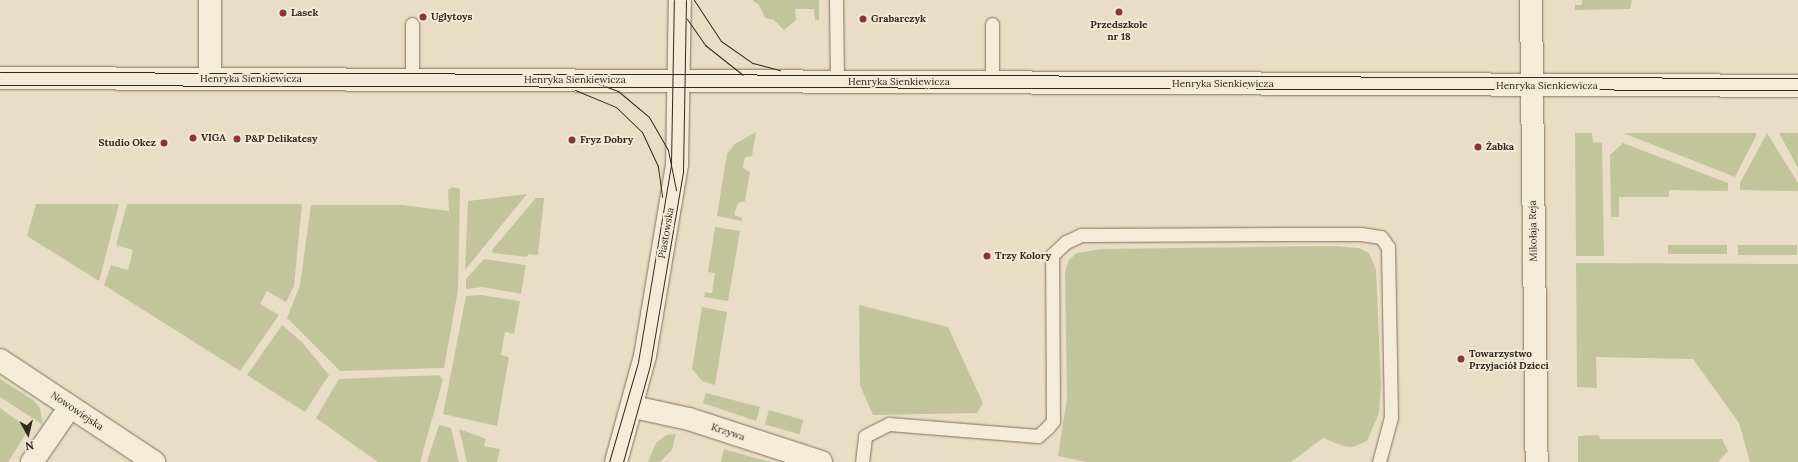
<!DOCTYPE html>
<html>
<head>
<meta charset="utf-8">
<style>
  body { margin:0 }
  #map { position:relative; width:1798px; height:462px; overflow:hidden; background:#e9ddc6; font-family:Lora,serif }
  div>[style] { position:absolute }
  .green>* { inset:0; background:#c2c59c; transform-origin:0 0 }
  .roads { filter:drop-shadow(0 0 1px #82705e) drop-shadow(0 0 1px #82705e) }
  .lane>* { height:13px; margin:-6.5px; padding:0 6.5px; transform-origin:6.5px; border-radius:6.5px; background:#f4ebd9 }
  .street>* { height:22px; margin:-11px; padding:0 11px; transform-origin:11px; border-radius:11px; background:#f4ebd9 }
  .secondary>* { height:22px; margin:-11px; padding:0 11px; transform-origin:11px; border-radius:11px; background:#f4ebd9 }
  .tram>* { height:1px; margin:-0.5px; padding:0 0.5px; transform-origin:0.5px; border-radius:0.5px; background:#342920 }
  .dots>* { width:11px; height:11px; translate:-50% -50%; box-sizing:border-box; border:2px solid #f1e8d5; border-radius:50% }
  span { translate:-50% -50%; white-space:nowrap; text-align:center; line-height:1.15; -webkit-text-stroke:4px #f1e8d5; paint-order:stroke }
  .poi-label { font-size:10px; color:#342920; font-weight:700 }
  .left { translate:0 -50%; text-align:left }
  .right { translate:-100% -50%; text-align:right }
  .street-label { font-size:10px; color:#342920 }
  .north { position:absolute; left:8px; top:414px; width:40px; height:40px; -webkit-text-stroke:3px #f1e8d5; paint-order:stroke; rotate:172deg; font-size:11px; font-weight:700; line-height:16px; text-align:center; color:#342920 }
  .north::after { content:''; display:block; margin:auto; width:14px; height:18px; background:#342920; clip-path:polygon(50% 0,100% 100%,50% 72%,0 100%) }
</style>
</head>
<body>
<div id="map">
  <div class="green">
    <div style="clip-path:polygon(752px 0,819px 0,819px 20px,815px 20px,814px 9px,795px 9px,796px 20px,784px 30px,774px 20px,765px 18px,759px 5px)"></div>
    <div style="clip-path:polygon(1582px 0,1632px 0,1630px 9px,1575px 10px,1575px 5px,1582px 5px)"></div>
    <div style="clip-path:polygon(756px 132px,752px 156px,745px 157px,743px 168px,750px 172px,745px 201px,738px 203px,734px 215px,742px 218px,742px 221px,717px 216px,727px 154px,735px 144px)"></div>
    <div style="clip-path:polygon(1575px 133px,1592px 133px,1593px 142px,1602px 143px,1604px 256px,1576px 256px)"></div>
    <div style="clip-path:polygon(1623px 133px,1756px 133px,1756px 136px,1735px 177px)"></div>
    <div style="clip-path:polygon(1767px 133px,1798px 183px,1798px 191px,1740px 190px,1740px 183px)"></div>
    <div style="clip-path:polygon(1779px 133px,1798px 133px,1798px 168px)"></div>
    <div style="clip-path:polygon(1623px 143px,1728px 183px,1728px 191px,1669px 190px,1669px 197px,1619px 197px,1619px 217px,1611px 217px,1610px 155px)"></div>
    <div style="clip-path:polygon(453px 187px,460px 189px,458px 290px,444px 368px,340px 371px,287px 318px,300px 285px,311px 205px,403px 205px,449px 211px,448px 190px)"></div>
    <div style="clip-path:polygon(527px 194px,465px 270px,468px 201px)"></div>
    <div style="clip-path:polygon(536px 198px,544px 198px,538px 255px,528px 254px,527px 257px,493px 253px,492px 250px)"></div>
    <div style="clip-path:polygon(36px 204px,119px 204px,99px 281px,27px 236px)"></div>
    <div style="clip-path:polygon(127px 204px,302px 204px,294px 286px,286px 302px,267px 291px,260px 304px,279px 315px,240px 371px,104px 285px,111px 265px,128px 270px,133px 250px,116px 245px)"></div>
    <div style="clip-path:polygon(715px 227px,740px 231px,728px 301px,704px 297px,705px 292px,712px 293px,715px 273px,708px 272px)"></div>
    <div style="left:1668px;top:245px;width:59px;height:9px"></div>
    <div style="left:1738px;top:245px;width:59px;height:10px"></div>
    <div style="clip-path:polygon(1333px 246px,1359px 248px,1369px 253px,1376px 270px,1381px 385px,1379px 413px,1367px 441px,1353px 447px,1343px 446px,1323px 438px,1291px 462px,1086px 462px,1058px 456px,1067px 398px,1065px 272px,1069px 260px,1077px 253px,1102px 249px)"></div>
    <div style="clip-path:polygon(484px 259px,526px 265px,521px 294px,483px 287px,466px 289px,466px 279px)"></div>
    <div style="clip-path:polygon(1576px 263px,1798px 264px,1798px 462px,1750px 462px,1739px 423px,1693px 359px,1596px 357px,1597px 388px,1577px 387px)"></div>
    <div style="clip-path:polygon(481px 295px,520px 301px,514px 334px,505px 332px,501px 355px,509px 357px,497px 426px,443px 414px,466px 296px)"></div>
    <div style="clip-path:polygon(859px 305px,948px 327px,983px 403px,977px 413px,873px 415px,860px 385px)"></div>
    <div style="clip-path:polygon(702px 307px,727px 312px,715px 385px,702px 381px,692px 369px)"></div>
    <div style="clip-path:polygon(282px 325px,302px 342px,329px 375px,305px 412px,247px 375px)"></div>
    <div style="clip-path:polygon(439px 375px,443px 380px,420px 462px,378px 462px,316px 418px,339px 379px)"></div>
    <div style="clip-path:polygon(0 379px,33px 400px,40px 408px,43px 425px,0 397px)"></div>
    <div style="clip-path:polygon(706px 393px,760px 407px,756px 421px,703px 403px)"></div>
    <div style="clip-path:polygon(0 408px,29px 429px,8px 462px,0 462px)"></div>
    <div style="left:769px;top:410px;width:36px;height:15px;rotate:16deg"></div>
    <div style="clip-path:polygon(439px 425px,451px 428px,459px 462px,427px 462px)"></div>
    <div style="clip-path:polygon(459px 429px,486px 439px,484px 446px,500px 449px,497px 462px,467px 462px)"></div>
    <div style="clip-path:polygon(676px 434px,672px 450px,660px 462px,648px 462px,656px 443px,666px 435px)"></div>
    <div style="clip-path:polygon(1599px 435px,1600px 439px,1722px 439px,1728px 451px,1718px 462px,1578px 462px,1578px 436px)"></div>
    <div style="clip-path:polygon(724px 449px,748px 456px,770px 462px,721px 462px)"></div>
  </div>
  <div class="roads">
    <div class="lane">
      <div style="left:836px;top:0;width:82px;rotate:89.3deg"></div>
      <div style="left:412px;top:80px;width:56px;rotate:-90deg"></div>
      <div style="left:992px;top:82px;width:58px;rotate:-90deg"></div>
      <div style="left:862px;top:462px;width:26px;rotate:-83deg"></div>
      <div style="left:865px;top:436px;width:27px;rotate:-27deg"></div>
      <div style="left:889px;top:424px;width:149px;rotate:4.6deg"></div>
      <div style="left:1038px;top:436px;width:13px;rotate:-42deg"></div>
      <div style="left:1048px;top:427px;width:8px;rotate:-50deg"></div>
      <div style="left:1053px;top:421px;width:166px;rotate:-90.3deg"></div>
      <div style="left:1052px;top:255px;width:19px;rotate:-43deg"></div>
      <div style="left:1066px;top:242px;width:17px;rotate:-25deg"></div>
      <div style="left:1081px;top:235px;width:207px;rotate:-0.3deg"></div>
      <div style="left:1288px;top:234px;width:73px"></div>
      <div style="left:1361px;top:234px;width:20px;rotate:9deg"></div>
      <div style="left:1381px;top:237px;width:12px;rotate:55deg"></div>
      <div style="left:1388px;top:247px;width:170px;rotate:89deg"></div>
      <div style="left:1391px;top:417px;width:47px;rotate:104.9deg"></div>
    </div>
    <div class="street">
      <div style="left:210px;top:0;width:79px;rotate:90deg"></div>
      <div style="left:1531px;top:0;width:462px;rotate:89.3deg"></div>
      <div style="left:0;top:360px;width:185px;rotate:33.5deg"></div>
      <div style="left:634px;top:407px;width:56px;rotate:12.3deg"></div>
      <div style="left:689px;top:419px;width:139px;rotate:18deg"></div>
      <div style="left:32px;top:462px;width:67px;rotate:-55.4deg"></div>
    </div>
    <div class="secondary">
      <div style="left:0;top:78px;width:1798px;rotate:0.25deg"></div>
      <div style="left:616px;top:462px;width:110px;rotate:-74.7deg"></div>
      <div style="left:645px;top:356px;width:195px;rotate:-80.5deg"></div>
      <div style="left:677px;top:164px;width:164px;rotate:-89deg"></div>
    </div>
  </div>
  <div class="tram">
    <div style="left:694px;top:0;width:49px;rotate:56.6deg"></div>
    <div style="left:721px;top:41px;width:39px;rotate:35deg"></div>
    <div style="left:753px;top:63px;width:28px;rotate:15deg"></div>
    <div style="left:687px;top:19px;width:32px;rotate:55deg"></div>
    <div style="left:705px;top:45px;width:48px;rotate:38.3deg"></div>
    <div style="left:0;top:72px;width:1798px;rotate:0.19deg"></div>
    <div style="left:581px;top:77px;width:40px;rotate:21deg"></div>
    <div style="left:618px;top:91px;width:40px;rotate:40deg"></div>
    <div style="left:649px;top:117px;width:38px;rotate:60deg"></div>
    <div style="left:668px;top:150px;width:41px;rotate:78.7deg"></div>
    <div style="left:0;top:85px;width:1798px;rotate:0.16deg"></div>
    <div style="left:575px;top:90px;width:44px;rotate:22.5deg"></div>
    <div style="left:616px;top:107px;width:36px;rotate:44deg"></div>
    <div style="left:642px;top:132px;width:38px;rotate:65deg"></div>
    <div style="left:658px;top:167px;width:30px;rotate:82deg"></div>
    <div style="left:609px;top:462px;width:104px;rotate:-73.8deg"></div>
    <div style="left:638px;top:362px;width:201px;rotate:-80.5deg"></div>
    <div style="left:671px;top:164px;width:164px;rotate:-89deg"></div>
    <div style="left:623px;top:462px;width:101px;rotate:-74.4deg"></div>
    <div style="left:650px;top:365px;width:197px;rotate:-80.3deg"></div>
    <div style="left:683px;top:171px;width:171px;rotate:-89deg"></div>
  </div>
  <div class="dots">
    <div style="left:1119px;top:12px;background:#893639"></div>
    <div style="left:283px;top:13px;background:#893639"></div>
    <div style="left:423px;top:17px;background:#893639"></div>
    <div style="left:863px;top:19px;background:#893639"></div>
    <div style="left:193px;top:138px;background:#893639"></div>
    <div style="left:237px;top:139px;background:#893639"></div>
    <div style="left:572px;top:140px;background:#893639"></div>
    <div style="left:164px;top:143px;background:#893639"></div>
    <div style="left:1478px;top:147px;background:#893639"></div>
    <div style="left:987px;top:256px;background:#893639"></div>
    <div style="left:1461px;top:359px;background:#893639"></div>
  </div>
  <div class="poi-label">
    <span class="left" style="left:291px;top:13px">Lasek</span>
    <span class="left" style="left:431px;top:17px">Uglytoys</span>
    <span class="left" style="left:871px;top:19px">Grabarczyk</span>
    <span style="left:1119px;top:30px">Przedszkole<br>nr 18</span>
    <span class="left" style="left:201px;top:138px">VIGA</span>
    <span class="left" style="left:245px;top:139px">P&amp;P Delikatesy</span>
    <span class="left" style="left:580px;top:140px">Fryz Dobry</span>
    <span class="right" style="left:156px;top:143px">Studio Okez</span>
    <span class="left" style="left:1486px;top:147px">Żabka</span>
    <span class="left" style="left:995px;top:256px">Trzy Kolory</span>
    <span class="left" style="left:1469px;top:359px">Towarzystwo<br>Przyjaciół Dzieci</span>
  </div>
  <div class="street-label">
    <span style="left:251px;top:79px">Henryka Sienkiewicza</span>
    <span style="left:575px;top:80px">Henryka Sienkiewicza</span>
    <span style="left:899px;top:82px">Henryka Sienkiewicza</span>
    <span style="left:1223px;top:84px">Henryka Sienkiewicza</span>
    <span style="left:1547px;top:86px">Henryka Sienkiewicza</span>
    <span style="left:1533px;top:231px;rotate:-91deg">Mikołaja Reja</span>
    <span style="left:666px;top:233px;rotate:-80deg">Piastowska</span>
    <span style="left:77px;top:411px;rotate:34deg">Nowowiejska</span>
    <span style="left:728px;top:432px;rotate:18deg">Krzywa</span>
  </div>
  <div class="north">N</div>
</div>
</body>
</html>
